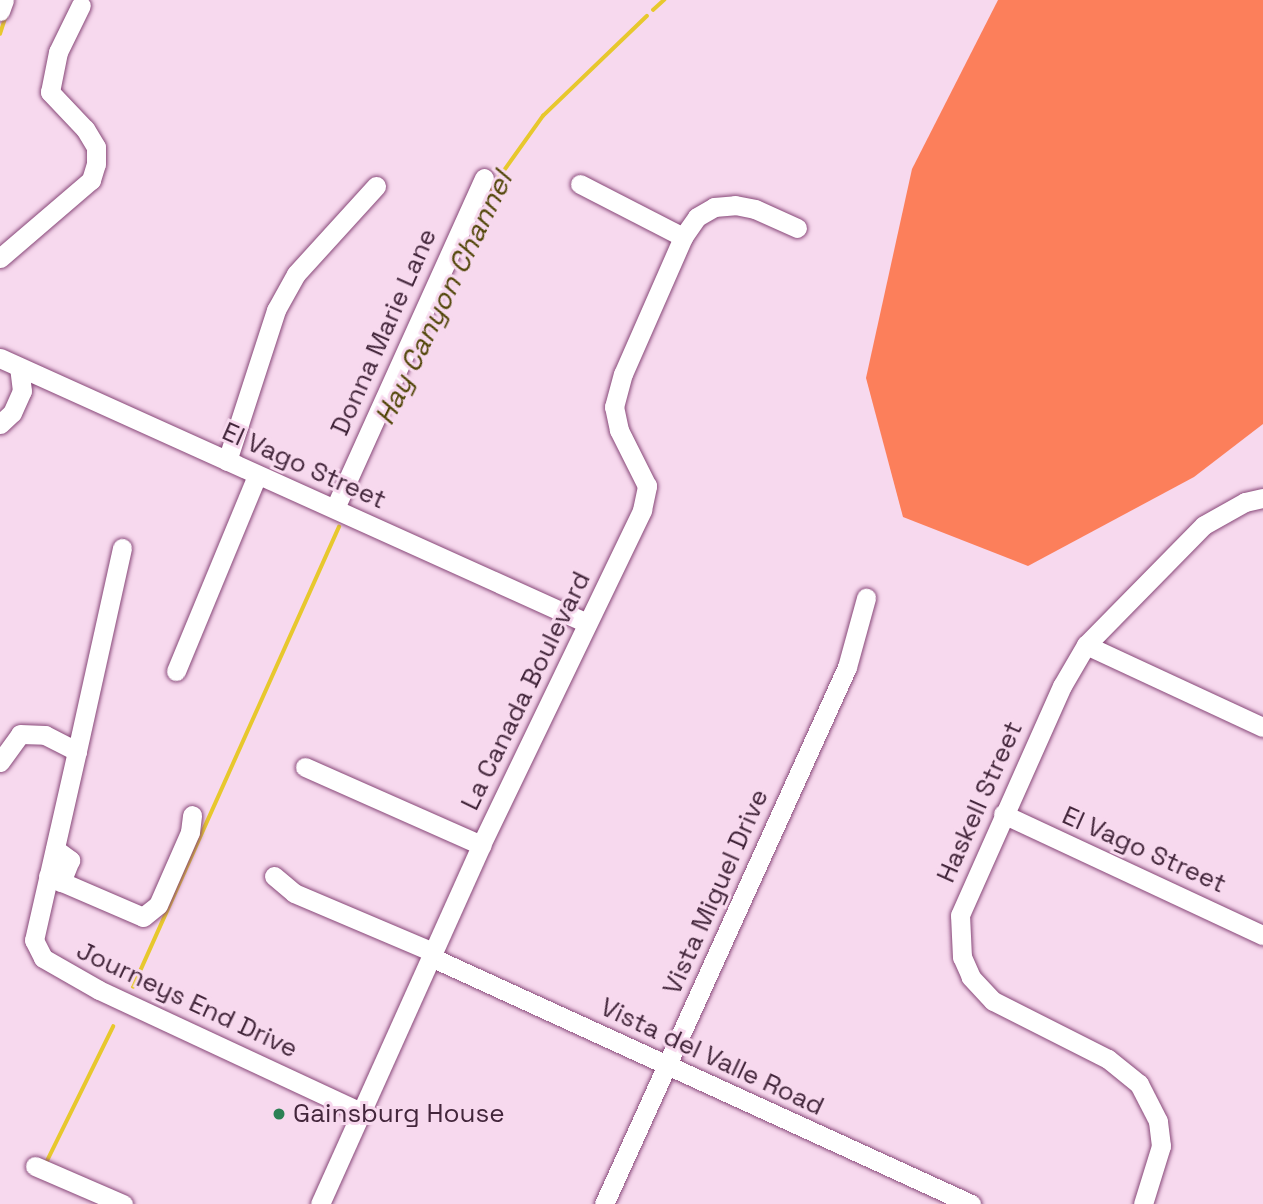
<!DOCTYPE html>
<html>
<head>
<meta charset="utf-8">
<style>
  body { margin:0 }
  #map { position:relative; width:1263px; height:1204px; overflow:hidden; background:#f7d9ee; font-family:"Space Grotesk",sans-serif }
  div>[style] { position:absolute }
  .forest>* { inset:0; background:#fc7f5b }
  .stream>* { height:3.5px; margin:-1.75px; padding:0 1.75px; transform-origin:1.75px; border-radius:1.75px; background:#e7c82d }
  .roads { filter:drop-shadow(0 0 2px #874778) drop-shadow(0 0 2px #874778) }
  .minor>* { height:19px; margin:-9.5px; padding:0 9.5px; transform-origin:9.5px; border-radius:9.5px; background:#fff }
  .dots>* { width:19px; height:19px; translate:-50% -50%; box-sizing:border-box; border:4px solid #f7d9ee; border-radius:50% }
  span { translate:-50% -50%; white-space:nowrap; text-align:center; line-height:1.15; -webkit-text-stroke:6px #f7d9ee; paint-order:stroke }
  .street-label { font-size:26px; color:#43263b }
  .poi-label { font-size:26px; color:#43263b }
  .left { translate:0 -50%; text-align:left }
  .water-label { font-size:28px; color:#524609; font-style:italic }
</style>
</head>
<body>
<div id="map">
  <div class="forest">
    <div style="clip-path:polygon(998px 0,1263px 0,1263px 424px,1194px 477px,1028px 566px,903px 517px,866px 378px,912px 169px)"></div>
  </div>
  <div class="stream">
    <div style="left:653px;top:10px;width:15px;rotate:-42deg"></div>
    <div style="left:0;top:34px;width:20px;rotate:-72deg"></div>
    <div style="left:488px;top:193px;width:95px;rotate:-54.5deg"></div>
    <div style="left:543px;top:116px;width:144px;rotate:-43.9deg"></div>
    <div style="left:133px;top:987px;width:504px;rotate:-65.88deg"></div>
    <div style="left:46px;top:1163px;width:152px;rotate:-63.8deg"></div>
  </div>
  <div class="roads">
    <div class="minor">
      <div style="left:0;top:11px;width:12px;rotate:-70deg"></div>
      <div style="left:580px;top:184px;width:116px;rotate:27.2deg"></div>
      <div style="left:0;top:258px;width:120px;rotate:-40.6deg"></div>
      <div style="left:91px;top:180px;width:17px;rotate:-73deg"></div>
      <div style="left:96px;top:164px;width:17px;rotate:-90deg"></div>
      <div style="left:96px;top:147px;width:21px;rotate:-121deg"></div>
      <div style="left:85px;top:129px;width:51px;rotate:-133.4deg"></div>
      <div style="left:50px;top:92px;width:41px;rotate:-78.7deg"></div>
      <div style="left:58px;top:52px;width:52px;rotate:-63.9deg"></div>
      <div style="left:0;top:358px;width:644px;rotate:24.3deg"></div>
      <div style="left:0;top:424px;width:16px;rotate:-43deg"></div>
      <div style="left:12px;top:413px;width:24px;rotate:-66deg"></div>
      <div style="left:22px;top:391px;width:24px;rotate:-97deg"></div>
      <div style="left:227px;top:461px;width:159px;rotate:-72deg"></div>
      <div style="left:276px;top:310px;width:41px;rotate:-60.9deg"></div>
      <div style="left:296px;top:274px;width:119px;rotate:-47.7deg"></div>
      <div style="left:335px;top:508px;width:362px;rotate:-65.7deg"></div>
      <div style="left:1086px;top:645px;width:195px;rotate:24.9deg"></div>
      <div style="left:176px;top:671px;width:212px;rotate:-67.5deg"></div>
      <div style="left:77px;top:751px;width:208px;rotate:-77.5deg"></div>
      <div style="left:0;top:762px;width:34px;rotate:-54deg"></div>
      <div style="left:20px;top:734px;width:25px;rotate:2deg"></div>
      <div style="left:45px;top:735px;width:36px;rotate:27deg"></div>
      <div style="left:77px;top:751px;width:194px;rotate:102.8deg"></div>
      <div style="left:34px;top:940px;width:20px;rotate:63deg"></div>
      <div style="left:43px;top:958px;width:64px;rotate:29.7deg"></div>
      <div style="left:99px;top:990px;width:289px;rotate:25deg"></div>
      <div style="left:305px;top:767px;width:193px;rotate:23.9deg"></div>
      <div style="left:1003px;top:814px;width:287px;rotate:25deg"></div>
      <div style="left:55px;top:849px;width:19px;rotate:36deg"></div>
      <div style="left:70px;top:860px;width:24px;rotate:112deg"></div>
      <div style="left:48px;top:876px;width:103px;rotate:23.3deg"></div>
      <div style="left:143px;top:917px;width:19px;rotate:-39deg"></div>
      <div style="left:158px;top:905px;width:80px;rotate:-66.3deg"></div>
      <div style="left:190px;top:832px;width:17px;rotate:-83deg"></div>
      <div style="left:274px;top:876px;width:26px;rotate:40deg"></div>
      <div style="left:294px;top:893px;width:151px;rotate:23deg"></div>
      <div style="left:431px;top:957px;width:594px;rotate:24.58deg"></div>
      <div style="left:35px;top:1166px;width:96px;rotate:23.4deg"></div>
      <div style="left:320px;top:1204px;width:393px;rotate:-65.8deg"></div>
      <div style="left:481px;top:845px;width:372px;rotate:-64.3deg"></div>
      <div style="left:642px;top:510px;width:25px;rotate:-78deg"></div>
      <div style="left:647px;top:486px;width:63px;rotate:-116.6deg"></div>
      <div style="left:619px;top:430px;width:24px;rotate:-102deg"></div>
      <div style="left:614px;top:407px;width:34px;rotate:-75deg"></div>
      <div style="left:623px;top:374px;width:150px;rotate:-66.3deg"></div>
      <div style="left:683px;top:237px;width:24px;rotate:-55deg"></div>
      <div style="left:697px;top:217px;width:20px;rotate:-30deg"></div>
      <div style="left:714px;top:207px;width:21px;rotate:-5deg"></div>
      <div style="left:735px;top:205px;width:20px;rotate:11deg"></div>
      <div style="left:755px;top:209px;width:46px;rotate:24.3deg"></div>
      <div style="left:604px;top:1204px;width:589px;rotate:-65.65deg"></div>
      <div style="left:847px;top:667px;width:72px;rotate:-74.6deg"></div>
      <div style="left:1143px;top:1204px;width:61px;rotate:-72.8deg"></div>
      <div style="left:1161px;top:1146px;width:25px;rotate:-97deg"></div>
      <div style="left:1158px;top:1121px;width:42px;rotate:-117.2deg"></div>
      <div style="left:1139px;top:1084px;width:40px;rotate:-141deg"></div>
      <div style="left:1108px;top:1059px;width:129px;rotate:-153.2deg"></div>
      <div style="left:993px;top:1001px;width:33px;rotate:-133deg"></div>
      <div style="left:971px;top:977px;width:22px;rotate:-114deg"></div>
      <div style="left:962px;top:957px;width:42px;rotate:-92.7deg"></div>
      <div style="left:960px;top:915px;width:251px;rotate:-66deg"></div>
      <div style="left:1062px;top:686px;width:48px;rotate:-59.7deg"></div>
      <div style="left:1086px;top:645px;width:168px;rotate:-45.5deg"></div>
      <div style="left:1204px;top:525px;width:47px;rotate:-29.3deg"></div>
      <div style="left:1245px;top:502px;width:18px;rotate:-13deg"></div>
    </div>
  </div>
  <div class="dots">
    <div style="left:279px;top:1114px;background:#2c8155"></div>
  </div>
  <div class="street-label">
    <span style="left:384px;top:332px;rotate:-66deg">Donna Marie Lane</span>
    <span style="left:304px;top:466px;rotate:24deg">El Vago Street</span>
    <span style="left:526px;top:691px;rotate:-64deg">La Canada Boulevard</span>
    <span style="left:980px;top:802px;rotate:-66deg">Haskell Street</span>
    <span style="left:1144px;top:850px;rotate:24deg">El Vago Street</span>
    <span style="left:716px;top:892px;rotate:-66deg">Vista Miguel Drive</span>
    <span style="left:187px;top:1000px;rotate:25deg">Journeys End Drive</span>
    <span style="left:712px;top:1057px;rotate:25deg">Vista del Valle Road</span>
  </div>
  <div class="poi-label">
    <span class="left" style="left:293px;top:1114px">Gainsburg House</span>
  </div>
  <div class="water-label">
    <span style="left:443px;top:298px;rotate:-64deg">Hay Canyon Channel</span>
  </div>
</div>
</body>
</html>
